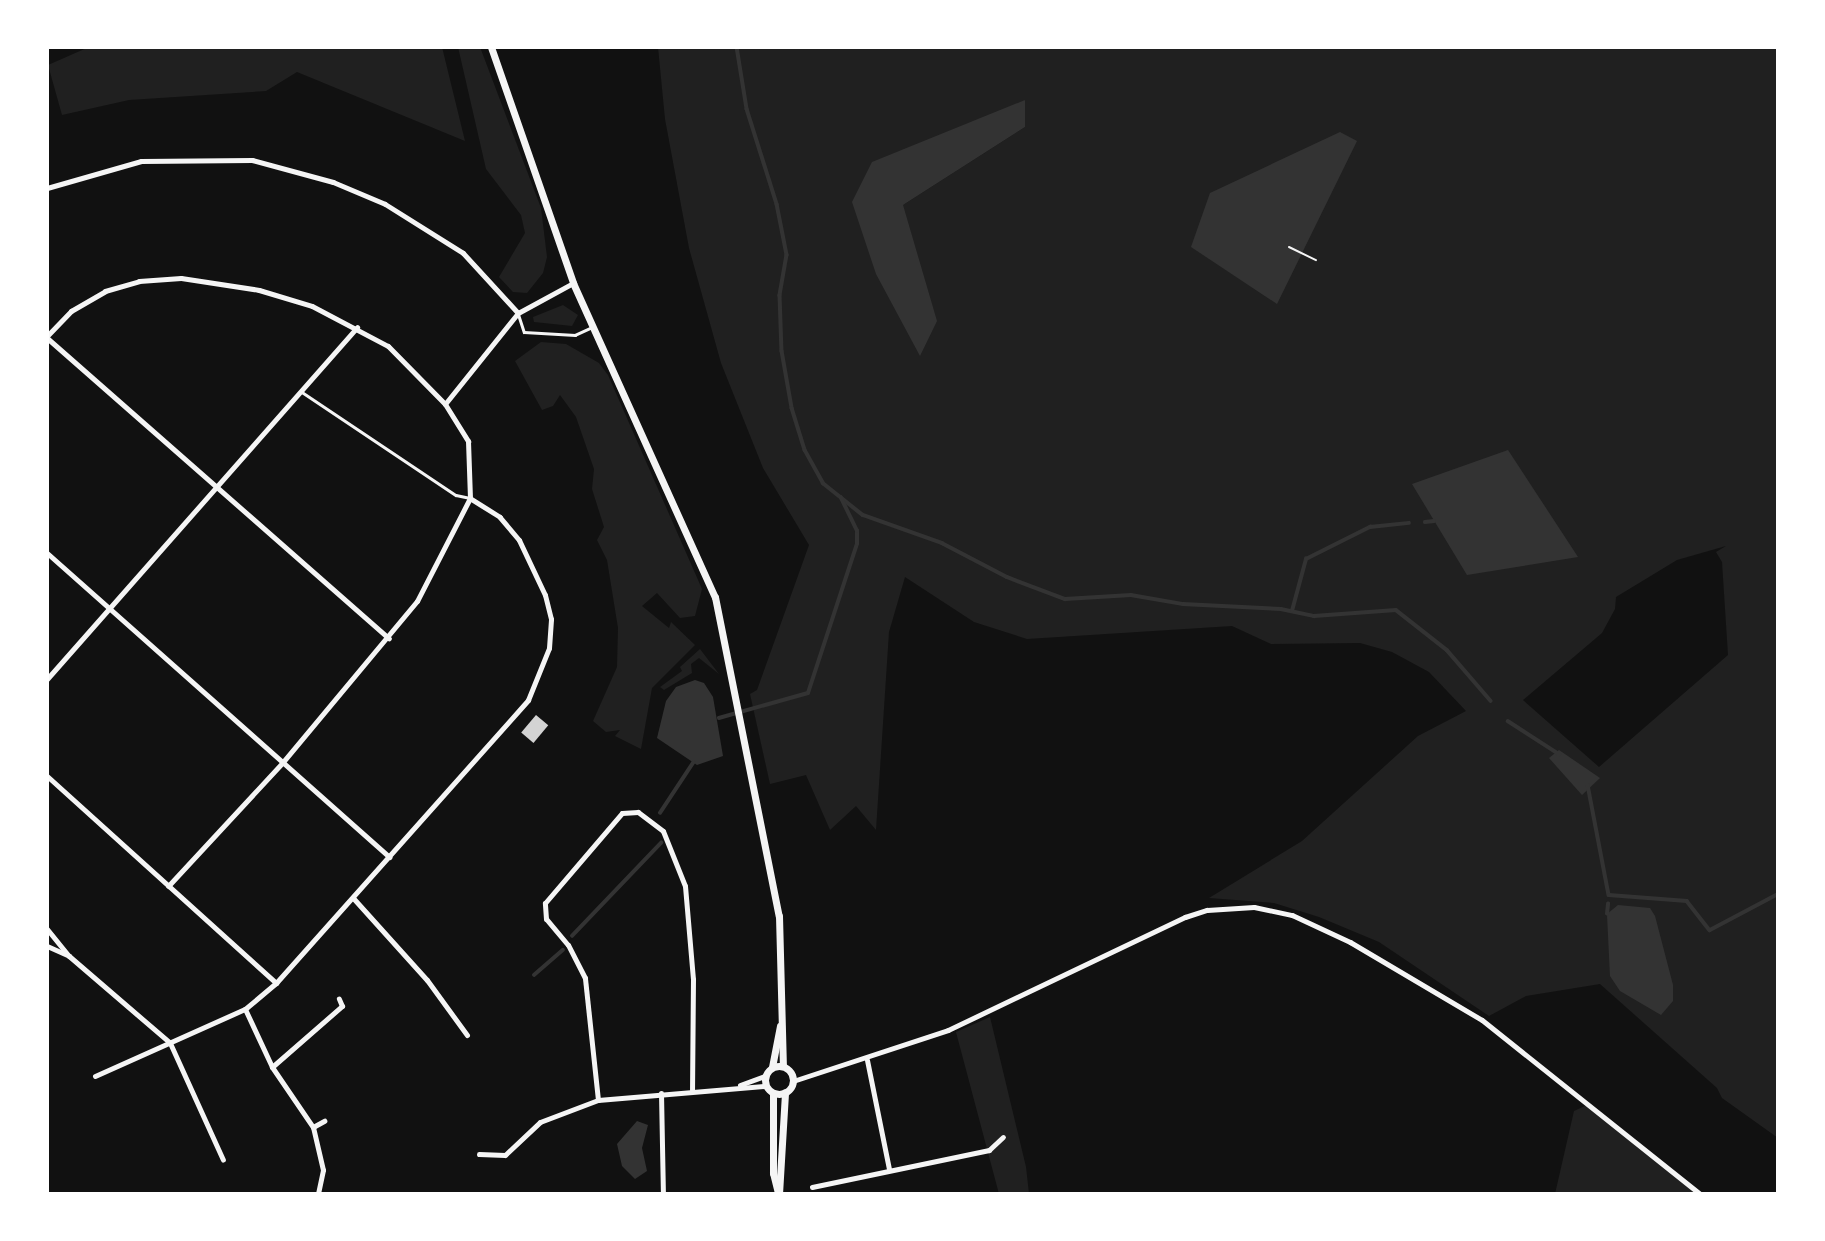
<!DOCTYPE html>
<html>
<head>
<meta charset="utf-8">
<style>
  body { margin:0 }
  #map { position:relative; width:1825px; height:1241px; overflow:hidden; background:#111; font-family:"Libre Baskerville",serif }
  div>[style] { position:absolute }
  .green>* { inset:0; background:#202020 }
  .water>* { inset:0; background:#333 }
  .stream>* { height:3.5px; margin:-1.75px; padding:0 1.75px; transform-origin:1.75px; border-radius:1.75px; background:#333 }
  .building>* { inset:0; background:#d3d3d3; transform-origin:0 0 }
  .path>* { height:2px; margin:-1px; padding:0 1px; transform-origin:1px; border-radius:1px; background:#f5f5f5 }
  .service>* { height:2.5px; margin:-1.25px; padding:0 1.25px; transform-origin:1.25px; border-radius:1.25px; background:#f5f5f5 }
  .minor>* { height:5px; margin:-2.5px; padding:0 2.5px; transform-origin:2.5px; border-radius:2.5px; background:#f5f5f5 }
  .tertiary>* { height:7px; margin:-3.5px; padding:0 3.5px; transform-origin:3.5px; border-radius:3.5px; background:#f5f5f5 }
  .tertiary>.ring { margin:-3.5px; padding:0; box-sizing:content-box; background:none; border:7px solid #f5f5f5; border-radius:50% }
  span { translate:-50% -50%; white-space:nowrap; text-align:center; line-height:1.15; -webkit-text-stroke:7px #fff; paint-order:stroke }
  .frame { position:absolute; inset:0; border:49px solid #fff; pointer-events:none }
</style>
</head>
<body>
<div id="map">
  <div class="green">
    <div style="clip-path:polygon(89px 47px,442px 47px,465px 141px,297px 72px,266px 91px,129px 100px,62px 115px,48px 65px)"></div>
    <div style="clip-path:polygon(458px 47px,480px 47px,541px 208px,547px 257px,543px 273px,527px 293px,513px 292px,499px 277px,525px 233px,521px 215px,486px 169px)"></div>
    <div style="clip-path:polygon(evenodd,658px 47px,1778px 47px,1778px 1138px,1722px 1098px,1717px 1088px,1600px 984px,1526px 996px,1489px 1016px,1379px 942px,1319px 917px,1274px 903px,1209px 898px,1302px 841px,1418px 736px,1466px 711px,1429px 672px,1392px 652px,1360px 643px,1271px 644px,1232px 626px,1027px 639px,974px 622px,905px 577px,889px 632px,876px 830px,856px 806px,830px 830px,806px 775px,770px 784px,750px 694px,757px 690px,809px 545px,763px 468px,721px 363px,689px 248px,665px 119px,658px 47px,1025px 100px,1025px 127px,903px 205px,1025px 100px,658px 47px,1726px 546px,1716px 552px,1722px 562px,1728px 655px,1599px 767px,1523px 700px,1602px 633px,1615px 609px,1616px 597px,1677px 560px,1726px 546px)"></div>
    <div style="clip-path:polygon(563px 305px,578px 315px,572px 326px,534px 322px,533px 317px)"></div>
    <div style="clip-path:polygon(541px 342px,566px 344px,599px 363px,608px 375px,702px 589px,695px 616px,680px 618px,657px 593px,642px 606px,669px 628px,671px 622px,695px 645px,652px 688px,641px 749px,615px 736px,620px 730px,606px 732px,593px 721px,617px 667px,618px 628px,607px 560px,597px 540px,604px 527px,592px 489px,594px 469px,576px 417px,560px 395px,553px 406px,542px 410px,515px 361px)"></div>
    <div style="clip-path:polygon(700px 649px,719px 674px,699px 658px,691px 664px,692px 673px,664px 690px,660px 687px,682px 671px,680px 667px)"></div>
    <div style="clip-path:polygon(990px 1017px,1026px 1167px,1029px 1194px,999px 1194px,956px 1032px)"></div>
    <div style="clip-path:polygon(1587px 1105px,1696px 1194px,1555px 1194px,1574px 1111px)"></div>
  </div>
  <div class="water">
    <div style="clip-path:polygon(1025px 100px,1025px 127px,903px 205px,937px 321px,920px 356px,876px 274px,852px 202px,872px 162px)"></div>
    <div style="clip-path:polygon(1340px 132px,1357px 141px,1277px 304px,1191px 247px,1210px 193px)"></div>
    <div style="clip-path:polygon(1508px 450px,1578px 557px,1467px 575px,1412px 484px)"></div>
    <div style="clip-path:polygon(695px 680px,704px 683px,713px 697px,723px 756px,697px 765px,657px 738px,666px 701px,676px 687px)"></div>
    <div style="clip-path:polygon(1559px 750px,1600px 778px,1582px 795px,1549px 758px)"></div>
    <div style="clip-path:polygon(1618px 905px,1650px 908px,1655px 916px,1673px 985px,1673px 1001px,1661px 1015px,1620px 991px,1610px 976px,1607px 914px)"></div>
    <div style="clip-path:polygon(637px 1121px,648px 1125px,642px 1148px,647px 1171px,635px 1179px,622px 1166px,617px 1144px)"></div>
  </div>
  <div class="stream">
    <div style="left:737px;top:47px;width:63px;rotate:80.8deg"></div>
    <div style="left:747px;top:109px;width:100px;rotate:72.5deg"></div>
    <div style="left:777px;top:204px;width:52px;rotate:78.9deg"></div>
    <div style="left:787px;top:255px;width:41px;rotate:99.9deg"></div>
    <div style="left:780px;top:295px;width:56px;rotate:88deg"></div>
    <div style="left:782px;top:351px;width:58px;rotate:80deg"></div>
    <div style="left:792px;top:408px;width:44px;rotate:72.8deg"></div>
    <div style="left:805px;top:450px;width:38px;rotate:61deg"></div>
    <div style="left:823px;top:483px;width:51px;rotate:38.7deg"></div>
    <div style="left:863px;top:515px;width:84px;rotate:19.5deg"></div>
    <div style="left:942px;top:543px;width:73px;rotate:27.6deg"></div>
    <div style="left:1007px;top:577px;width:62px;rotate:20.8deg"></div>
    <div style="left:1065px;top:599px;width:66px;rotate:-3.5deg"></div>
    <div style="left:1131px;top:595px;width:53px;rotate:9.8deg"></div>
    <div style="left:1183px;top:604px;width:98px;rotate:2.9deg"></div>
    <div style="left:1281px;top:609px;width:34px;rotate:12deg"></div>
    <div style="left:1314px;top:616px;width:82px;rotate:-4.2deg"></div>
    <div style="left:1396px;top:610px;width:65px;rotate:38.1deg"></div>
    <div style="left:1447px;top:650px;width:67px;rotate:49.2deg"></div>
    <div style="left:1425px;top:522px;width:9px;rotate:-6deg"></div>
    <div style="left:1292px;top:611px;width:54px;rotate:-74.9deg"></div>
    <div style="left:1306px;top:559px;width:72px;rotate:-26.6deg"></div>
    <div style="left:1370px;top:527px;width:39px;rotate:-6deg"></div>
    <div style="left:719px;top:718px;width:92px;rotate:-15.7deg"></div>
    <div style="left:808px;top:693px;width:157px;rotate:-71.8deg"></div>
    <div style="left:857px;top:544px;width:13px;rotate:-90deg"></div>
    <div style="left:857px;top:531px;width:37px;rotate:-116deg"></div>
    <div style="left:1508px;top:721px;width:61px;rotate:32.9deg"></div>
    <div style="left:1588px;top:785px;width:112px;rotate:79.2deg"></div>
    <div style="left:1609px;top:895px;width:78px;rotate:4.4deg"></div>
    <div style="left:1687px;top:901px;width:37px;rotate:52deg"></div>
    <div style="left:1710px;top:930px;width:77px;rotate:-27.9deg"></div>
    <div style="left:660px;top:813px;width:60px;rotate:-56.6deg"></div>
    <div style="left:1607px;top:914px;width:10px;rotate:-84deg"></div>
    <div style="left:572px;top:936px;width:129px;rotate:-46.3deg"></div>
    <div style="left:534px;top:975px;width:38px;rotate:-41deg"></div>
  </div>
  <div class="building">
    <div style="left:536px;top:715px;width:16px;height:23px;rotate:40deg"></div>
  </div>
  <div class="path">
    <div style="left:1289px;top:247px;width:30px;rotate:26deg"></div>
  </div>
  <div class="service">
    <div style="left:518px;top:313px;width:20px;rotate:72deg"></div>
    <div style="left:524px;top:332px;width:51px;rotate:3.4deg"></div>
    <div style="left:575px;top:335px;width:17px;rotate:-25deg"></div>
    <div style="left:302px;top:392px;width:185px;rotate:33.8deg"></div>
    <div style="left:456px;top:495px;width:14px;rotate:12deg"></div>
  </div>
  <div class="minor">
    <div style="left:47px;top:188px;width:98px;rotate:-16deg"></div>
    <div style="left:141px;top:161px;width:111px;rotate:-0.5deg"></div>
    <div style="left:252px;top:160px;width:84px;rotate:15.2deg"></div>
    <div style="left:333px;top:182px;width:56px;rotate:22.9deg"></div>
    <div style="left:385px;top:204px;width:92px;rotate:32.1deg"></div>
    <div style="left:463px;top:253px;width:81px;rotate:47.5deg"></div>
    <div style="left:47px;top:336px;width:35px;rotate:-46deg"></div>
    <div style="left:71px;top:311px;width:39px;rotate:-30deg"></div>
    <div style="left:105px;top:291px;width:35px;rotate:-16deg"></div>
    <div style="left:139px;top:281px;width:42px;rotate:-4.1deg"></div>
    <div style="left:181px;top:278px;width:79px;rotate:8.7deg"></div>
    <div style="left:259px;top:290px;width:55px;rotate:16.8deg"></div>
    <div style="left:312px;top:306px;width:86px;rotate:27.8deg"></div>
    <div style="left:388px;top:346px;width:81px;rotate:45.5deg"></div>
    <div style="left:445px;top:404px;width:44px;rotate:58.1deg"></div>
    <div style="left:468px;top:441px;width:57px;rotate:88deg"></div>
    <div style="left:470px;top:498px;width:116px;rotate:117.2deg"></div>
    <div style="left:417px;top:601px;width:209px;rotate:129.8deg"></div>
    <div style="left:283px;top:762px;width:169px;rotate:132.8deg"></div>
    <div style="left:47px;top:338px;width:455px;rotate:41.3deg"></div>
    <div style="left:445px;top:404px;width:117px;rotate:-51.3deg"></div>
    <div style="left:518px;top:313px;width:63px;rotate:-28.6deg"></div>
    <div style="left:47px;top:553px;width:458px;rotate:41.6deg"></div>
    <div style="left:47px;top:679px;width:469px;rotate:-48.6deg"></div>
    <div style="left:47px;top:776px;width:309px;rotate:42.1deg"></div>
    <div style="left:354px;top:899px;width:109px;rotate:48deg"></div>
    <div style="left:427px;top:980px;width:68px;rotate:54deg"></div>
    <div style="left:47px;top:929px;width:35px;rotate:51deg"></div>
    <div style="left:47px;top:946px;width:24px;rotate:24deg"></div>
    <div style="left:69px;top:956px;width:133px;rotate:40.7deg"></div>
    <div style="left:170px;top:1043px;width:128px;rotate:65.6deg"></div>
    <div style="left:245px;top:1009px;width:64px;rotate:65deg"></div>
    <div style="left:272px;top:1067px;width:73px;rotate:55.7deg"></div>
    <div style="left:313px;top:1127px;width:44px;rotate:76.9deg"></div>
    <div style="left:323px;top:1170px;width:25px;rotate:102deg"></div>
    <div style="left:867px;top:1060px;width:111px;rotate:78.6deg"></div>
    <div style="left:272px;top:1067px;width:93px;rotate:-41.1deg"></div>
    <div style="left:342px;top:1006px;width:8px;rotate:-113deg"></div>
    <div style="left:95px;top:1076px;width:164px;rotate:-24.1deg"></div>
    <div style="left:245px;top:1009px;width:40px;rotate:-40deg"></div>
    <div style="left:276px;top:983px;width:379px;rotate:-48.3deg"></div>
    <div style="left:528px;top:700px;width:56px;rotate:-68deg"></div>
    <div style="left:549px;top:648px;width:29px;rotate:-86deg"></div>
    <div style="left:551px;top:619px;width:25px;rotate:-104deg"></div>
    <div style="left:545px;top:595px;width:61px;rotate:-115.3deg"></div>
    <div style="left:519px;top:540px;width:30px;rotate:-130deg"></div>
    <div style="left:500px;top:517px;width:36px;rotate:-148deg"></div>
    <div style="left:793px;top:1081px;width:163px;rotate:-18.2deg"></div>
    <div style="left:948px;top:1030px;width:263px;rotate:-25.5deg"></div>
    <div style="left:1185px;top:917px;width:23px;rotate:-18deg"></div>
    <div style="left:1207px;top:910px;width:47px;rotate:-3.7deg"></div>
    <div style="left:1254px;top:907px;width:39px;rotate:12deg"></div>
    <div style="left:1292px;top:915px;width:64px;rotate:25deg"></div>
    <div style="left:1350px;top:942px;width:153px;rotate:30.6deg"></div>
    <div style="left:1482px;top:1020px;width:279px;rotate:38.6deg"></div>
    <div style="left:740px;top:1085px;width:27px;rotate:-20deg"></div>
    <div style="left:661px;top:1093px;width:101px;rotate:88.9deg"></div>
    <div style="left:598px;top:1100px;width:123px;rotate:-96.1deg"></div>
    <div style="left:585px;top:978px;width:37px;rotate:-117deg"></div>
    <div style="left:568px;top:945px;width:34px;rotate:-130deg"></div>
    <div style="left:546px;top:919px;width:16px;rotate:-94deg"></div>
    <div style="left:545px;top:903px;width:118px;rotate:-49.5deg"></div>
    <div style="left:622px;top:813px;width:16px;rotate:-4deg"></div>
    <div style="left:638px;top:812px;width:31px;rotate:37deg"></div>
    <div style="left:663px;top:831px;width:59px;rotate:68.2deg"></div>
    <div style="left:685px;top:886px;width:93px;rotate:85.1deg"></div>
    <div style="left:693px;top:979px;width:111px;rotate:90.5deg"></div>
    <div style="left:313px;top:1127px;width:13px;rotate:-29deg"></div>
    <div style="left:479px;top:1154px;width:26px;rotate:2deg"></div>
    <div style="left:505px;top:1155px;width:48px;rotate:-43.3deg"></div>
    <div style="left:540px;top:1122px;width:62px;rotate:-20.8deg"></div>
    <div style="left:598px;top:1100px;width:169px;rotate:-4.8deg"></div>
    <div style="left:812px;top:1187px;width:181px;rotate:-11.8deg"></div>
    <div style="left:989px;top:1150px;width:19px;rotate:-43deg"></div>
  </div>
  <div class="tertiary">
    <div style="left:491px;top:47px;width:250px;rotate:70.8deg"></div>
    <div style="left:573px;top:283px;width:345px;rotate:65.7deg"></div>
    <div style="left:715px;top:597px;width:325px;rotate:78.7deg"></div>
    <div style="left:779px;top:916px;width:150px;rotate:88.5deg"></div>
    <div class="ring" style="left:765px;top:1066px;width:21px;height:21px"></div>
    <div style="left:772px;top:1067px;width:42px;rotate:-79deg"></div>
    <div style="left:773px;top:1093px;width:80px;rotate:90deg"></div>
    <div style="left:773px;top:1173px;width:21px;rotate:76deg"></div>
    <div style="left:779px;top:1194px;width:102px;rotate:-86.6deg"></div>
  </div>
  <div class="frame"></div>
</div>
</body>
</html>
